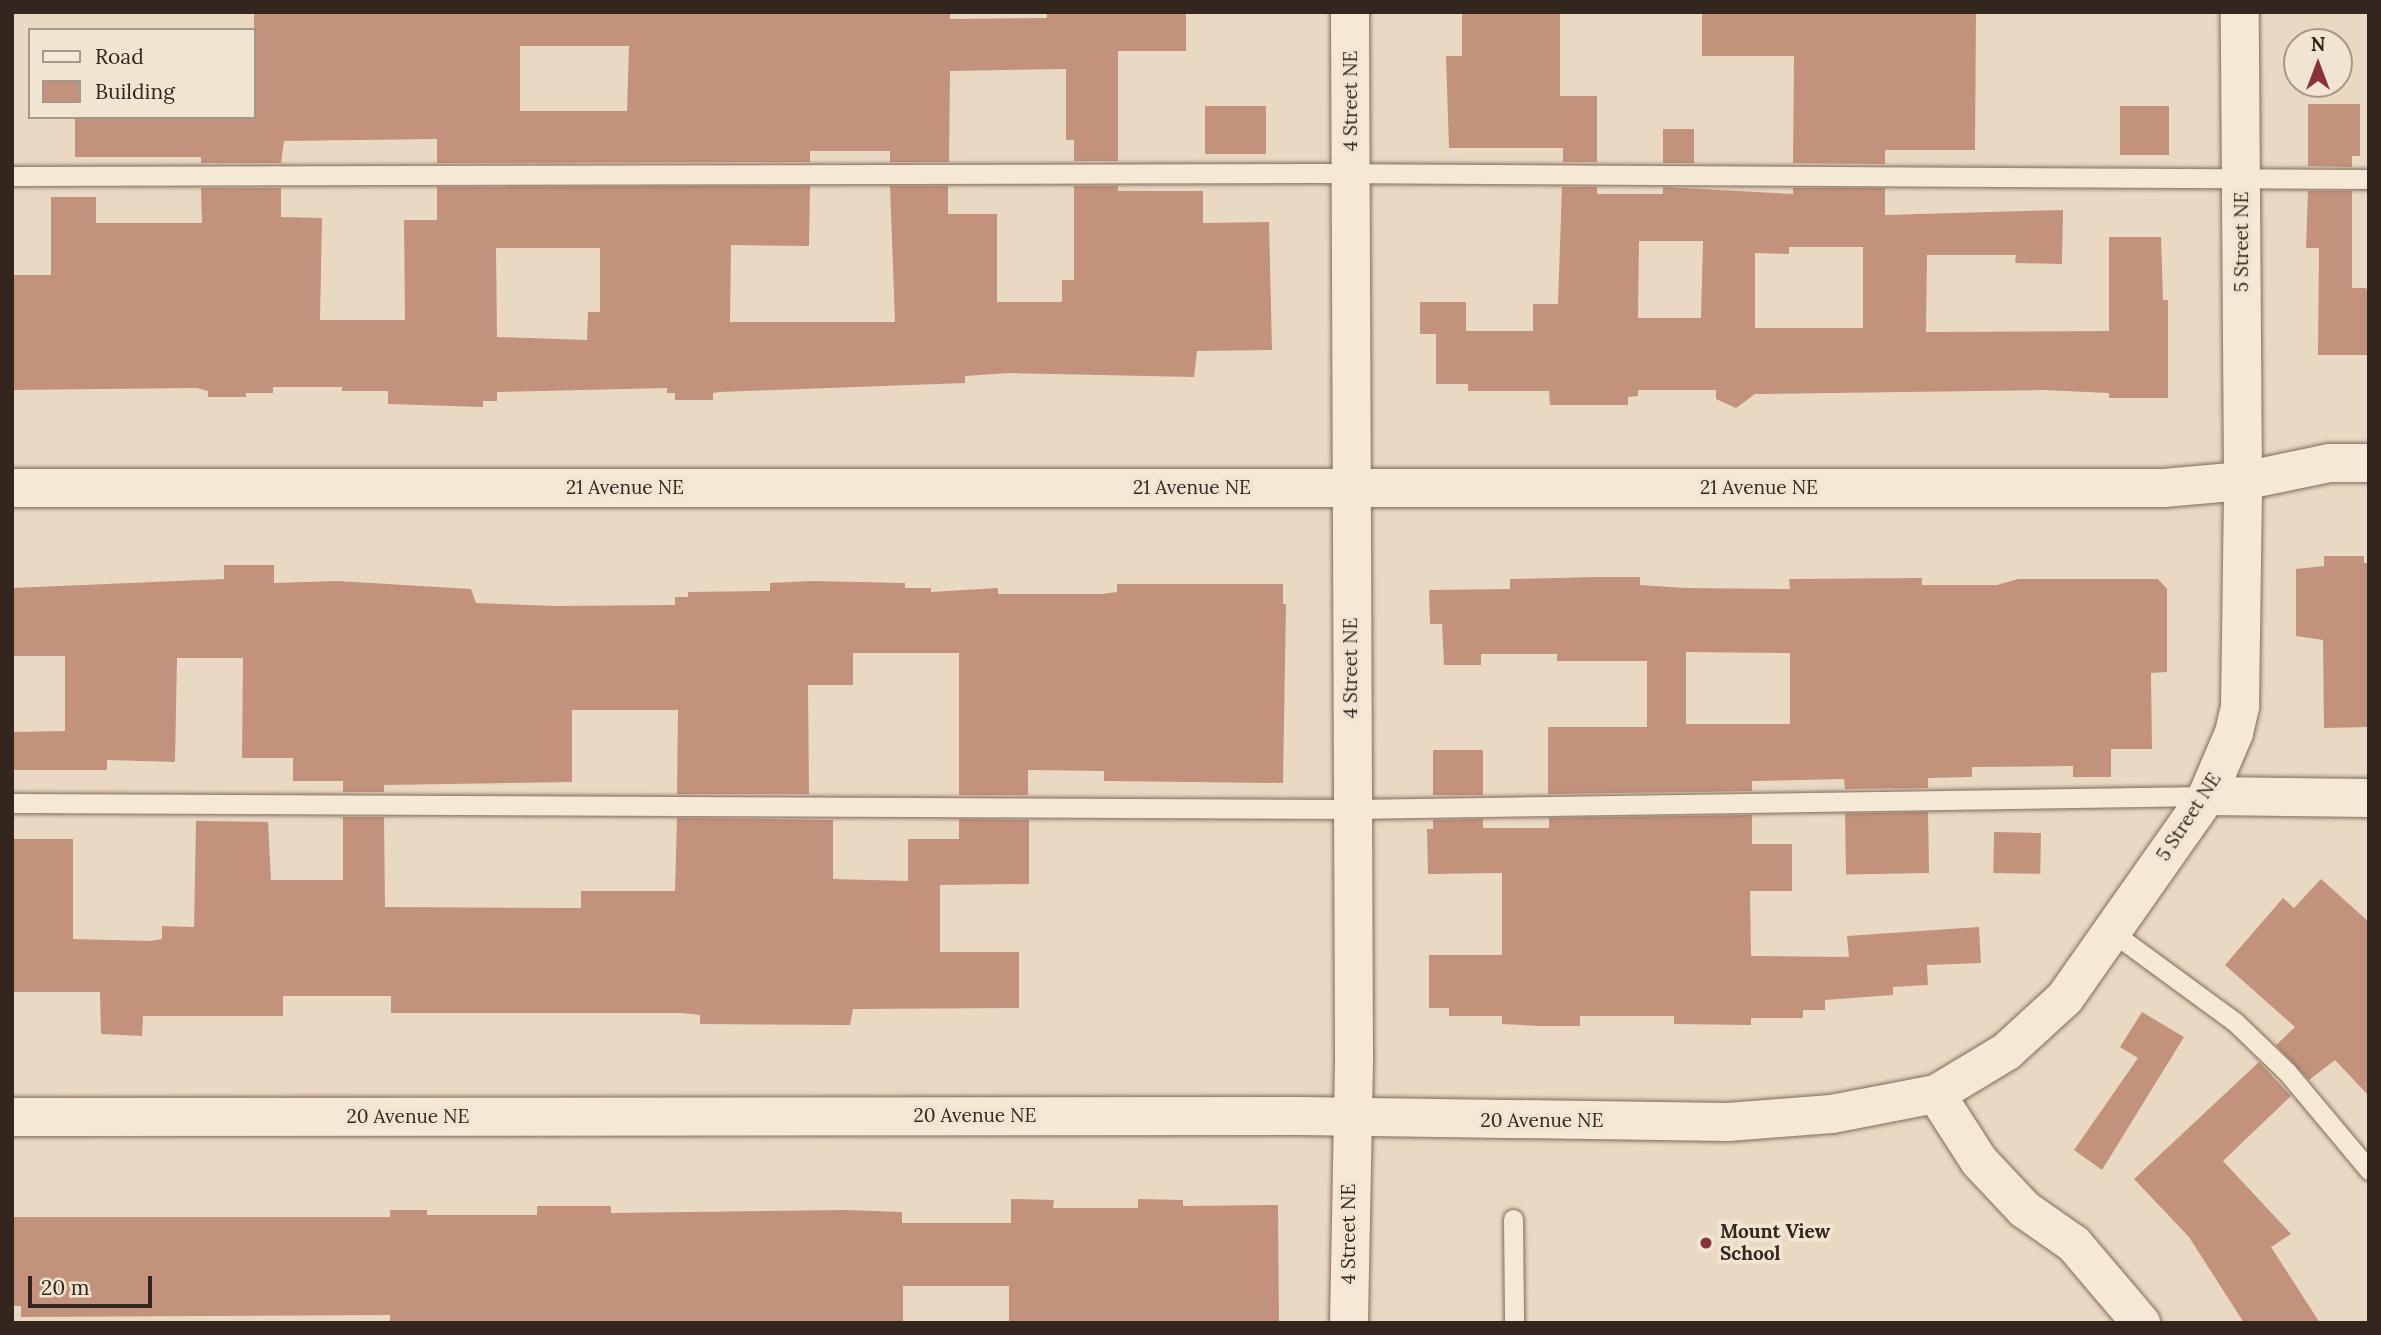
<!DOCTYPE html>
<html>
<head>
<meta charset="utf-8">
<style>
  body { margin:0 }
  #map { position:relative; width:2381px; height:1335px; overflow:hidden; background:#e9d9c3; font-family:Lora,serif }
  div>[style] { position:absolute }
  .building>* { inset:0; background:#c3927c; transform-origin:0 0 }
  .roads { filter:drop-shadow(0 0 2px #816b5c) drop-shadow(0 0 2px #816b5c) }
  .lane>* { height:19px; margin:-9.5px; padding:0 9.5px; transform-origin:9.5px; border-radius:9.5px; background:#f5e8d5 }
  .street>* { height:38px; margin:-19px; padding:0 19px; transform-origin:19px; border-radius:19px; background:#f5e8d5 }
  .dots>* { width:19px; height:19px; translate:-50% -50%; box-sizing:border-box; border:4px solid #f1e4d1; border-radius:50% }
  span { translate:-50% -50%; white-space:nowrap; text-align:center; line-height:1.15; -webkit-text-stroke:7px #f1e4d1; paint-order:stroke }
  .street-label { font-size:19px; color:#32261e }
  .poi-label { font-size:19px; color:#32261e; font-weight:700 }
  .left { translate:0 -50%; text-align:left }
  .frame { position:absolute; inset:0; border:14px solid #32261e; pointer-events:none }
  .legend { position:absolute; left:28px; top:28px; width:228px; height:91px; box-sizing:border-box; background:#f1e4d1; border:2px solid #a59889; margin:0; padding:9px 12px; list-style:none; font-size:21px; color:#32261e }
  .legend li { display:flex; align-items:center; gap:14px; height:35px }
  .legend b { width:35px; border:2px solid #a59889 }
  .north { position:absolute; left:2283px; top:28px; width:70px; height:70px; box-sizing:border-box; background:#f1e4d1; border:2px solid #a59889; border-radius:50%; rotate:0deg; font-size:19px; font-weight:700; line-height:28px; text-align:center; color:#32261e }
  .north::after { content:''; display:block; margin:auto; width:24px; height:32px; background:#8a323c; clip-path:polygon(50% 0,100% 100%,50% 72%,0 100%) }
  .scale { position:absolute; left:28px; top:1276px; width:124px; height:32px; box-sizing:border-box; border:4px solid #32261e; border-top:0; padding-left:9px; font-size:21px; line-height:24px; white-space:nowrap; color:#32261e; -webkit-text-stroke:5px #f1e4d1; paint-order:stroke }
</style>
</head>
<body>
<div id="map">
  <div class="building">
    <div style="clip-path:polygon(evenodd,254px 12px,950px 12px,950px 19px,1047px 18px,1047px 12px,1186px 12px,1186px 51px,1118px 51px,1118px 161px,1074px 161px,1074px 140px,1066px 140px,1066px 69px,950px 71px,949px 162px,890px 162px,890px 151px,810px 151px,810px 162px,437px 163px,437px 139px,284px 141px,281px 163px,201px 163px,201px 157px,75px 157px,75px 117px,254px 117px,254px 12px,520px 46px,629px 46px,627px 111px,520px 111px,520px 46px)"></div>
    <div style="clip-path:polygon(1462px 12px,1560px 12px,1560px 96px,1597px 96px,1597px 162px,1563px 162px,1563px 148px,1449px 148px,1446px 56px,1462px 56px)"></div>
    <div style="clip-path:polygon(1702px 12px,1976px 12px,1975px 150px,1885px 150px,1885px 164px,1793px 163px,1794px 56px,1702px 56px)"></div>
    <div style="clip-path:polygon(2308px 104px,2360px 104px,2360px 156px,2352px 156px,2352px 167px,2308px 166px)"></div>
    <div style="left:1266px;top:106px;width:48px;height:61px;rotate:90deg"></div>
    <div style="left:2120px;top:106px;width:49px;height:49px"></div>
    <div style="left:1663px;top:129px;width:31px;height:34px"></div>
    <div style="clip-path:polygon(evenodd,810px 186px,809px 246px,731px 245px,730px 322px,895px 322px,890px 186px,948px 186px,948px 214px,997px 214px,997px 302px,1062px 302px,1062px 280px,1074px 280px,1074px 186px,1118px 186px,1118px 191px,1203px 191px,1203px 223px,1269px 222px,1272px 350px,1197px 351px,1194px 377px,1009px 373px,965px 376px,965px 383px,719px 392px,713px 393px,713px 400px,675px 400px,675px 393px,667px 393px,667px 388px,497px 392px,497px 401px,483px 401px,483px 407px,388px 404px,388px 391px,342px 391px,342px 387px,273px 387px,273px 393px,246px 393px,246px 397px,208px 397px,208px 391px,197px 388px,12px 390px,12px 275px,51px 275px,51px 197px,96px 197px,96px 223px,202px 223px,201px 188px,281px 188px,281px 217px,322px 218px,320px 320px,405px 320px,404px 220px,437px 220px,437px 187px,810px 186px,496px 248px,600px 248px,600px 312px,588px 312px,587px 340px,497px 337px,496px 248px)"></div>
    <div style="clip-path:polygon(evenodd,1562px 187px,1597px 187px,1597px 194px,1663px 194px,1663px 187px,1793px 194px,1793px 188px,1885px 188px,1885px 215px,2063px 210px,2062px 264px,2015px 263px,2016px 255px,1927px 255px,1926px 332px,2109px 331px,2109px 237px,2161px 237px,2163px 300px,2168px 300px,2168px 398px,2109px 398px,2109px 393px,2043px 390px,1755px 394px,1736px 408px,1716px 399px,1716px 390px,1638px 390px,1638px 396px,1628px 397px,1628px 405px,1550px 405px,1549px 391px,1468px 391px,1468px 384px,1436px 384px,1436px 334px,1420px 334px,1420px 302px,1466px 302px,1466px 331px,1533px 331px,1533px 304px,1558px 304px,1562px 187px,1639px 241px,1703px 241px,1701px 318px,1638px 318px,1639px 241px,1562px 187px,1789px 247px,1863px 247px,1863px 328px,1755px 328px,1755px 253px,1789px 254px,1789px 247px)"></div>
    <div style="clip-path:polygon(2308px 191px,2352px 191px,2352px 288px,2366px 288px,2369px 297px,2369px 355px,2318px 355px,2319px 248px,2306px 248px)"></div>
    <div style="clip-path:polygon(2324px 556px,2364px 556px,2364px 563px,2369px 563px,2369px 727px,2324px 728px,2323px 640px,2296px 636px,2296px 569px,2324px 566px)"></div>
    <div style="clip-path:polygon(224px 565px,274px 565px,274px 583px,337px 581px,471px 589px,476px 603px,554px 606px,675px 605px,675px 597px,688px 597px,688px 592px,770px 591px,770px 583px,812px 581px,905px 583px,905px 588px,931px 588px,931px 592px,998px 588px,998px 594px,1102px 594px,1117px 592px,1117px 584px,1283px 584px,1283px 604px,1286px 604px,1283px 783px,1104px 781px,1104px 771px,1028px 770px,1028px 795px,959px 795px,959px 653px,853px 653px,853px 685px,808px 685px,809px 794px,677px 794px,678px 710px,572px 710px,572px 782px,384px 785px,384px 792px,343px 792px,343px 781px,293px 781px,293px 758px,242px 758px,243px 658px,177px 658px,175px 762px,107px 760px,107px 770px,12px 770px,12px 732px,65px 731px,65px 656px,12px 656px,12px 588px,224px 579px)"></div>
    <div style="clip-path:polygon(evenodd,1598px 577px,1640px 577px,1640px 585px,1686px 588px,1790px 589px,1789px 579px,1922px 578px,1922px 585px,1997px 585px,2018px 579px,2158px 579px,2167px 589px,2167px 672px,2151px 673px,2152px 749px,2111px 749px,2111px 777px,2073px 777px,2073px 766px,1972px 767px,1972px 777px,1928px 778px,1928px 788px,1845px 789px,1844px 779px,1752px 781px,1752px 791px,1548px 794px,1548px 727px,1647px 727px,1647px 661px,1557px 661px,1557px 654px,1481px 654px,1481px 665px,1444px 665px,1442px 624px,1430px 624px,1429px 590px,1510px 589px,1510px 579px,1598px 577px,1686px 652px,1790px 653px,1790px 724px,1686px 724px,1686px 652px)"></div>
    <div style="left:1433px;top:750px;width:50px;height:45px"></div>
    <div style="left:1928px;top:812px;width:61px;height:83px;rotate:89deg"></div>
    <div style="clip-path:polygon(1752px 815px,1752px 844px,1792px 844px,1792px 891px,1750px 891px,1751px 956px,1849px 957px,1847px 936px,1979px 927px,1981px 963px,1927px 965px,1928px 985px,1893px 987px,1893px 995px,1825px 1000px,1825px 1010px,1803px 1010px,1803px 1018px,1751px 1018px,1751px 1025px,1674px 1024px,1674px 1016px,1580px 1016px,1580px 1026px,1538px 1026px,1502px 1024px,1502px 1016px,1449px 1016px,1449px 1008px,1429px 1008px,1429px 955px,1502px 955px,1502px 873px,1428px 874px,1427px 829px,1433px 829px,1433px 820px,1483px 819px,1483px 828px,1549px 828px,1549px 818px)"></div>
    <div style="clip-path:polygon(343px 817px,384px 817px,385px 907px,581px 908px,581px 891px,675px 891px,677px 818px,833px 820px,833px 879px,908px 881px,908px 839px,959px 839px,959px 819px,1029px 820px,1029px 884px,940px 885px,940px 952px,1019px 952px,1019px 1008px,853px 1009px,850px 1025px,700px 1024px,700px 1015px,682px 1013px,391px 1013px,391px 996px,283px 996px,283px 1016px,143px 1016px,142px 1036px,101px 1034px,100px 992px,12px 992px,12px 839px,73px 839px,73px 939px,150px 941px,162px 939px,162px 926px,194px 927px,196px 821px,268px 822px,271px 880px,343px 880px)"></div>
    <div style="left:1994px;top:832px;width:47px;height:41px;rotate:1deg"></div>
    <div style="clip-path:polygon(2321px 879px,2369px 922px,2369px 1096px,2335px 1060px,2309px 1080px,2276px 1045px,2295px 1027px,2225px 965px,2283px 898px,2294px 908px)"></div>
    <div style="clip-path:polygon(2142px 1012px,2184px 1037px,2102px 1170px,2074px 1150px,2138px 1058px,2120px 1047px)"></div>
    <div style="clip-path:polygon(2259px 1062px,2291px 1096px,2223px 1161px,2291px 1234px,2271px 1247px,2320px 1323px,2244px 1323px,2189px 1237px,2134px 1179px)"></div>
    <div style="clip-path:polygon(1011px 1199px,1054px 1200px,1053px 1208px,1138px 1208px,1138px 1199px,1183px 1200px,1183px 1206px,1278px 1205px,1279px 1323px,1009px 1323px,1009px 1286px,903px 1286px,903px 1323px,390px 1323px,390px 1315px,21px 1317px,21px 1306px,12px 1306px,12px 1217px,390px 1217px,390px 1210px,427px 1210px,427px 1215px,537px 1215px,537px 1206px,611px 1206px,611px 1213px,846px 1210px,902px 1212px,902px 1223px,1011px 1223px)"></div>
  </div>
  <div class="roads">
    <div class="lane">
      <div style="left:12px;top:176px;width:1303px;rotate:-0.13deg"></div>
      <div style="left:1315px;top:173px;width:1054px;rotate:0.33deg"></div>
      <div style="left:12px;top:803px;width:1338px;rotate:0.26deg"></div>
      <div style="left:1350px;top:809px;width:857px;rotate:-0.87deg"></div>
      <div style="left:2112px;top:932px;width:152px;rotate:36.2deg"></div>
      <div style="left:2235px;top:1022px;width:72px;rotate:43.9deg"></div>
      <div style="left:2287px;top:1072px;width:128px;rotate:50.1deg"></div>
      <div style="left:1513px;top:1219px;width:104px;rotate:89.4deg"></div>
    </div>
    <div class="street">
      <div style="left:12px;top:488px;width:2152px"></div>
      <div style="left:2164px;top:488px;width:79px;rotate:-5.1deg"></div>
      <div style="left:2243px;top:481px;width:89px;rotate:-11.7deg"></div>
      <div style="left:2330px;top:463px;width:39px"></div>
      <div style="left:2207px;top:796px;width:162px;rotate:0.7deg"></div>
      <div style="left:1936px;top:1094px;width:80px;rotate:57.3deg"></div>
      <div style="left:1979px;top:1161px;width:66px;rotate:46.8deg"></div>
      <div style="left:2024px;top:1209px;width:61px;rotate:35deg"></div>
      <div style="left:2074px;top:1244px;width:104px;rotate:49.7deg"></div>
      <div style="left:12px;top:1117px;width:1288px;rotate:-0.04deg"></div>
      <div style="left:1300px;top:1116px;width:428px;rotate:0.8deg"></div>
      <div style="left:1728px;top:1122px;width:104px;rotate:-4.4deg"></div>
      <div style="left:1832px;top:1114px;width:106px;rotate:-10.9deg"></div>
      <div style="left:1936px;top:1094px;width:82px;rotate:-31deg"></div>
      <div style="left:2006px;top:1052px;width:80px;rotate:-42.5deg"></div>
      <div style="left:2065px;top:998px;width:247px;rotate:-54.9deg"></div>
      <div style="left:2207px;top:796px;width:69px;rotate:-66.8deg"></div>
      <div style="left:2234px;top:733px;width:28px;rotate:-77deg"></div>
      <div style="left:2240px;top:706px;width:225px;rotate:-89.2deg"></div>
      <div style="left:2243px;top:481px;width:469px;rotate:-90.4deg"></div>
      <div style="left:1349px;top:1323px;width:268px;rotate:-88.9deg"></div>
      <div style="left:1354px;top:1055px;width:1043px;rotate:-90.22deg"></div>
    </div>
  </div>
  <div class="dots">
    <div style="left:1706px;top:1243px;background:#8a323c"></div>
  </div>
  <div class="street-label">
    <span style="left:1351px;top:101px;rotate:-90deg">4 Street NE</span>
    <span style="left:2242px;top:242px;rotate:-90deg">5 Street NE</span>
    <span style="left:625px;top:488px">21 Avenue NE</span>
    <span style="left:1192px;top:488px">21 Avenue NE</span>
    <span style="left:1759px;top:488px">21 Avenue NE</span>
    <span style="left:1351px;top:668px;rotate:-90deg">4 Street NE</span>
    <span style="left:2189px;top:817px;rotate:-57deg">5 Street NE</span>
    <span style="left:975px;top:1116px">20 Avenue NE</span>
    <span style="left:408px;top:1117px">20 Avenue NE</span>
    <span style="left:1542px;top:1121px">20 Avenue NE</span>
    <span style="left:1349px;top:1234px;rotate:-90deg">4 Street NE</span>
  </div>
  <div class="poi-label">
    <span class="left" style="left:1720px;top:1243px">Mount View<br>School</span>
  </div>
  <div class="frame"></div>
  <ul class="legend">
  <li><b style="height:9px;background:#f5e8d5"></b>Road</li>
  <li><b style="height:19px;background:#c3927c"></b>Building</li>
  </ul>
  <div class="north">N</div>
  <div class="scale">20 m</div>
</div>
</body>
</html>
